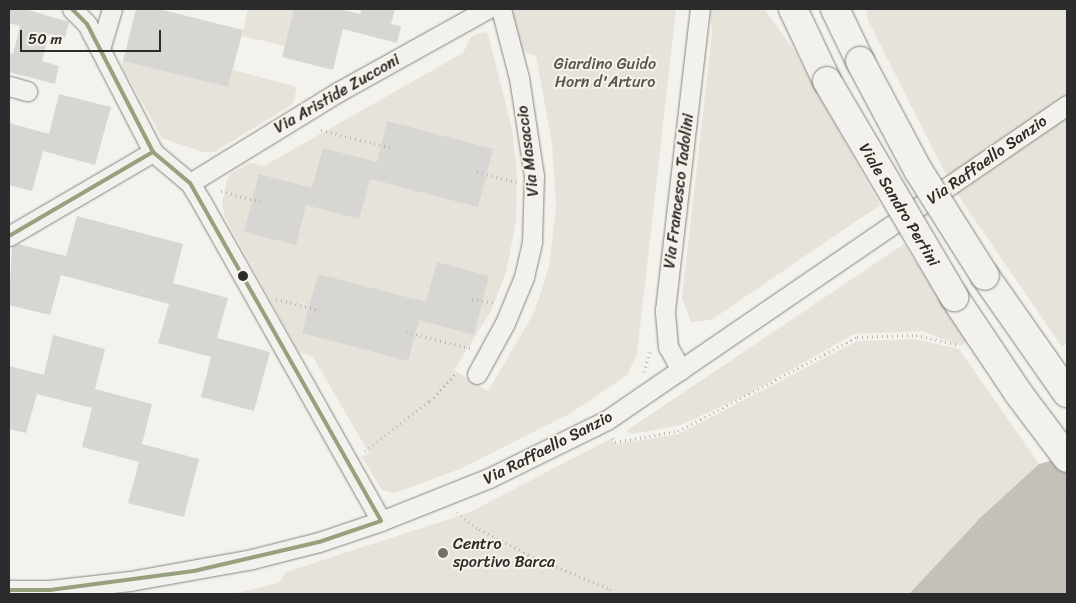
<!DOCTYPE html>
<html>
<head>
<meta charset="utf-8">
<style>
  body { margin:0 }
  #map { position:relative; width:1076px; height:603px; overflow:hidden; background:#f4f2ec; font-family:Sriracha,sans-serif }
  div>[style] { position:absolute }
  .green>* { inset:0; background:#e6e3da }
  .water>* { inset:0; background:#c4c1ba }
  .building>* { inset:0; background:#d7d6d2 }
  .path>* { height:3px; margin-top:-1.5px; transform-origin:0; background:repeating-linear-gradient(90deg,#b8b7b5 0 1px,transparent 0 5px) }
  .roads { filter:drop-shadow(0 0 1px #858582) drop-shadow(0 0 1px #858582) }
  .minor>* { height:19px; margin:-9.5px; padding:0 9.5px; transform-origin:9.5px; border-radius:9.5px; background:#f2f1ed }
  .highway>* { height:28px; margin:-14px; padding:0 14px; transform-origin:14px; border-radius:14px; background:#f2f1ed }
  .bridges { filter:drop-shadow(0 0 1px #858582) drop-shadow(0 0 1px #858582) }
  .highway-bridge>* { height:28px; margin:-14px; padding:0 14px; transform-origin:14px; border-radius:14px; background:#f2f1ed }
  .bus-1>* { height:4px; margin:-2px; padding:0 2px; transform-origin:2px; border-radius:2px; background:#97a17d }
  .dots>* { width:14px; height:14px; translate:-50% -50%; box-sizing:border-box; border:2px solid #f7f3e8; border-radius:50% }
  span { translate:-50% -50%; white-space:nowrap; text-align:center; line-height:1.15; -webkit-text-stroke:4px #f7f3e8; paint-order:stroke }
  .park-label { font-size:16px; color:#575653 }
  .street-label { font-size:16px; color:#2b2b2b }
  .poi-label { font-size:16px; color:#2b2b2b }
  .left { translate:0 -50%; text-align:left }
  .frame { position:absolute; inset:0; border:10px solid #2b2b2b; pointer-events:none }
  .scale { position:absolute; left:20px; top:30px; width:141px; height:22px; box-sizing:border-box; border:2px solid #2b2b2b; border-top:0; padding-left:6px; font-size:15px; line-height:18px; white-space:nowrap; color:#2b2b2b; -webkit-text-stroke:4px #f7f3e8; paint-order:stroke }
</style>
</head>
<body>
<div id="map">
  <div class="green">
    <div style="clip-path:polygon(248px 9px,294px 9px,292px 17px,297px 42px,286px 39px,285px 46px,242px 36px)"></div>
    <div style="clip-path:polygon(512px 9px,676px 9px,637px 354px,627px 375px,571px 413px,460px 469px,395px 493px,382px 490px,362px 457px,369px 453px,313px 357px,299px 352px,225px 217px,222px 204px,226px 183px,230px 174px,250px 163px,264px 166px,463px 53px,471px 37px,483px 32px,488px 34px,512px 128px,517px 174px,516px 221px,506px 272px,491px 311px,454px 370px,488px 391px,535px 311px,549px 266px,556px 207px,552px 143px,536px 56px,521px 51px)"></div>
    <div style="clip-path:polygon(710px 9px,764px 9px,794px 50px,880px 205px,711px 320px,691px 322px,682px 298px,712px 34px)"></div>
    <div style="clip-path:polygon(866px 9px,1067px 9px,1067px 343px,1062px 347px,951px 185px,868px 20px)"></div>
    <div style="clip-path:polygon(123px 61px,228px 87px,233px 70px,297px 87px,293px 104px,214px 152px,202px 152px,162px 138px,122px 66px)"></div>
    <div style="clip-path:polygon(904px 244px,967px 342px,961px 346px,922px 331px,854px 334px,746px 395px,681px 425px,632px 434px,626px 431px)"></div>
    <div style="clip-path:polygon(915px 339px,959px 349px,1039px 464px,981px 517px,909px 594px,232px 594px,279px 583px,286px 572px,468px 513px,612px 438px,615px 444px,679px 434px,857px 341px)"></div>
  </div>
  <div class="water">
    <div style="clip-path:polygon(1067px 456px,1067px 594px,909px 594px,981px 517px,1039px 464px)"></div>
  </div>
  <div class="building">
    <div style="clip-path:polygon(9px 9px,25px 9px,69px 22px,65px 38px,49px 34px,42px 61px,59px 66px,55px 84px,9px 72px,9px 53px,13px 54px,20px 26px,9px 23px)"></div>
    <div style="clip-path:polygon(136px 9px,159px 9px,243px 30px,228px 87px,123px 61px)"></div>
    <div style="clip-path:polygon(294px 9px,338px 9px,360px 14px,362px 9px,395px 9px,391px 24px,401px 26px,397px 43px,343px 29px,333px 70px,282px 57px)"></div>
    <div style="clip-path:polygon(59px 94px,111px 107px,95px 165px,43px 151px,32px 191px,9px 185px,9px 123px,49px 134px)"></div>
    <div style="clip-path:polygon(387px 121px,493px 149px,478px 207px,370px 179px,359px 219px,306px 205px,296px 245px,244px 232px,259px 174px,312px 188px,323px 148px,377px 162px)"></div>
    <div style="clip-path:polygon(77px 216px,183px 244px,173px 283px,228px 298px,217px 338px,270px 352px,254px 411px,201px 397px,211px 357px,158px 343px,169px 304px,61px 275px,50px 315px,9px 305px,12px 247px,18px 244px,66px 256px)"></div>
    <div style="clip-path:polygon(437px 262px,489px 276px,474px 335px,419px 320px,408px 361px,302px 333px,318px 274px,426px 302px)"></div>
    <div style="clip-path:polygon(53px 335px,105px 349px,95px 389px,152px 404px,142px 444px,199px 459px,184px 517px,128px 503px,139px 462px,82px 447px,92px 408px,37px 394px,26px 433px,9px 429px,9px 366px,44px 375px)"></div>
  </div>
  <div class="path">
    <div style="left:321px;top:130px;width:73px;rotate:14.2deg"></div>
    <div style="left:477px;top:172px;width:41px;rotate:14deg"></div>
    <div style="left:221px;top:191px;width:42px;rotate:15deg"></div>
    <div style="left:276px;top:299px;width:44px;rotate:14.3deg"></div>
    <div style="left:472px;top:299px;width:22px;rotate:10deg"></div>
    <div style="left:406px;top:332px;width:66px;rotate:14deg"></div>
    <div style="left:644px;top:372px;width:21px;rotate:-73deg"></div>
    <div style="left:613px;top:438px;width:4px;rotate:63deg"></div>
    <div style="left:615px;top:442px;width:64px;rotate:-9.9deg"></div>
    <div style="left:678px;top:431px;width:202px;rotate:-27.7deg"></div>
    <div style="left:857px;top:337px;width:59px;rotate:-1.9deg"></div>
    <div style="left:916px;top:335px;width:44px;rotate:13.1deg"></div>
    <div style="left:365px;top:451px;width:82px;rotate:-37.6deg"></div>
    <div style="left:430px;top:401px;width:37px;rotate:-47deg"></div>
    <div style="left:1055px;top:477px;width:22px;rotate:56deg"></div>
    <div style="left:457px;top:512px;width:28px;rotate:38deg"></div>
    <div style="left:479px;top:529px;width:61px;rotate:27.4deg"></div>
    <div style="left:533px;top:557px;width:83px;rotate:22.6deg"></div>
    <div style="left:610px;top:589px;width:6px;rotate:59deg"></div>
  </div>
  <div class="roads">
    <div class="minor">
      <div style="left:72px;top:9px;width:21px;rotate:45deg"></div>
      <div style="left:87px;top:24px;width:144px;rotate:62.7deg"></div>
      <div style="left:153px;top:152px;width:48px;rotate:40deg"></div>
      <div style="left:190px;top:183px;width:23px;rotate:59deg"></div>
      <div style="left:202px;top:203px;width:365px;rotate:60.6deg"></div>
      <div style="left:100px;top:49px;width:42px;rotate:-73.3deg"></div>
      <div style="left:9px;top:86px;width:19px;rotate:16deg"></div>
      <div style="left:190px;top:183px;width:174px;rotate:-31.6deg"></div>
      <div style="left:338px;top:92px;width:171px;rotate:-29.1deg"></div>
      <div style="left:9px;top:236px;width:167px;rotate:-30.3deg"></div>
      <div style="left:681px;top:370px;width:26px;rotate:-119deg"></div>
      <div style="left:668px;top:347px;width:37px;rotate:-95deg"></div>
      <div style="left:665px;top:310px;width:303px;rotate:-83.4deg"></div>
      <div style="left:477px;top:374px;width:58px;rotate:-61.2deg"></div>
      <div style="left:505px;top:323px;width:50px;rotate:-67.6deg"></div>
      <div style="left:524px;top:277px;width:36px;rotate:-77deg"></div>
      <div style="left:532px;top:242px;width:66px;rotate:-88.3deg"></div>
      <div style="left:534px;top:176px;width:99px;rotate:-98.7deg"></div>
      <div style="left:519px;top:78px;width:71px;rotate:-104.6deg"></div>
      <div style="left:9px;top:590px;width:41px"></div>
      <div style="left:50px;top:590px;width:81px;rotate:-6.4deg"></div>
      <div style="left:130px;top:581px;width:124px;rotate:-10.2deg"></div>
      <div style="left:252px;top:559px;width:69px;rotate:-14.2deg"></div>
      <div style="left:319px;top:542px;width:65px;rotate:-18.7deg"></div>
      <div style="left:381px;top:521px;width:116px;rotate:-21.7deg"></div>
      <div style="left:489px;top:478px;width:131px;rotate:-26.2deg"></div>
      <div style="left:607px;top:420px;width:558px;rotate:-34.4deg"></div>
    </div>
    <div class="highway">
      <div style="left:793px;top:9px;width:80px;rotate:64.7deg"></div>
      <div style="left:835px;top:9px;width:58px;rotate:64.3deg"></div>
      <div style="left:985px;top:276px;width:143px;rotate:55deg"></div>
      <div style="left:954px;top:297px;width:117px;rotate:56.2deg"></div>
      <div style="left:1019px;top:394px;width:80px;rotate:53.1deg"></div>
    </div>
  </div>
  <div class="bridges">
    <div class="highway-bridge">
      <div style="left:860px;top:61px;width:123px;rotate:62deg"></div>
      <div style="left:918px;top:170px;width:125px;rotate:57.7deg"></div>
      <div style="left:827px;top:81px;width:251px;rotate:59.5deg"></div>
    </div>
  </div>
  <div class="bus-1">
    <div style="left:72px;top:9px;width:21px;rotate:45deg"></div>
    <div style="left:87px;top:24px;width:144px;rotate:62.7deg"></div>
    <div style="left:153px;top:152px;width:48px;rotate:40deg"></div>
    <div style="left:190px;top:183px;width:388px;rotate:60.5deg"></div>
    <div style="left:9px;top:236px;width:167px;rotate:-30.3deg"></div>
    <div style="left:9px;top:590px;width:41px"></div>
    <div style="left:50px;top:590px;width:145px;rotate:-7.5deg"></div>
    <div style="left:194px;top:571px;width:128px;rotate:-13.1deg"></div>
    <div style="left:319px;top:542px;width:65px;rotate:-18.7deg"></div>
  </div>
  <div class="dots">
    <div style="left:243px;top:276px;background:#2b2b2b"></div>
    <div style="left:443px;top:553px;background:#71716f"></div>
  </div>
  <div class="park-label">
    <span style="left:605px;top:73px">Giardino Guido<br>Horn d'Arturo</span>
  </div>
  <div class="street-label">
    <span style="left:337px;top:94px;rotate:-30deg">Via Aristide Zucconi</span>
    <span style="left:528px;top:151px;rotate:-97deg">Via Masaccio</span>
    <span style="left:987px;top:160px;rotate:-35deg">Via Raffaello Sanzio</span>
    <span style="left:679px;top:191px;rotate:-83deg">Via Francesco Tadolini</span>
    <span style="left:899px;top:205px;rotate:59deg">Viale Sandro Pertini</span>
    <span style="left:548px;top:448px;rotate:-27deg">Via Raffaello Sanzio</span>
  </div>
  <div class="poi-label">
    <span class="left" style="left:453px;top:553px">Centro<br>sportivo Barca</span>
  </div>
  <div class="frame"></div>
  <div class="scale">50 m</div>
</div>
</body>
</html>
